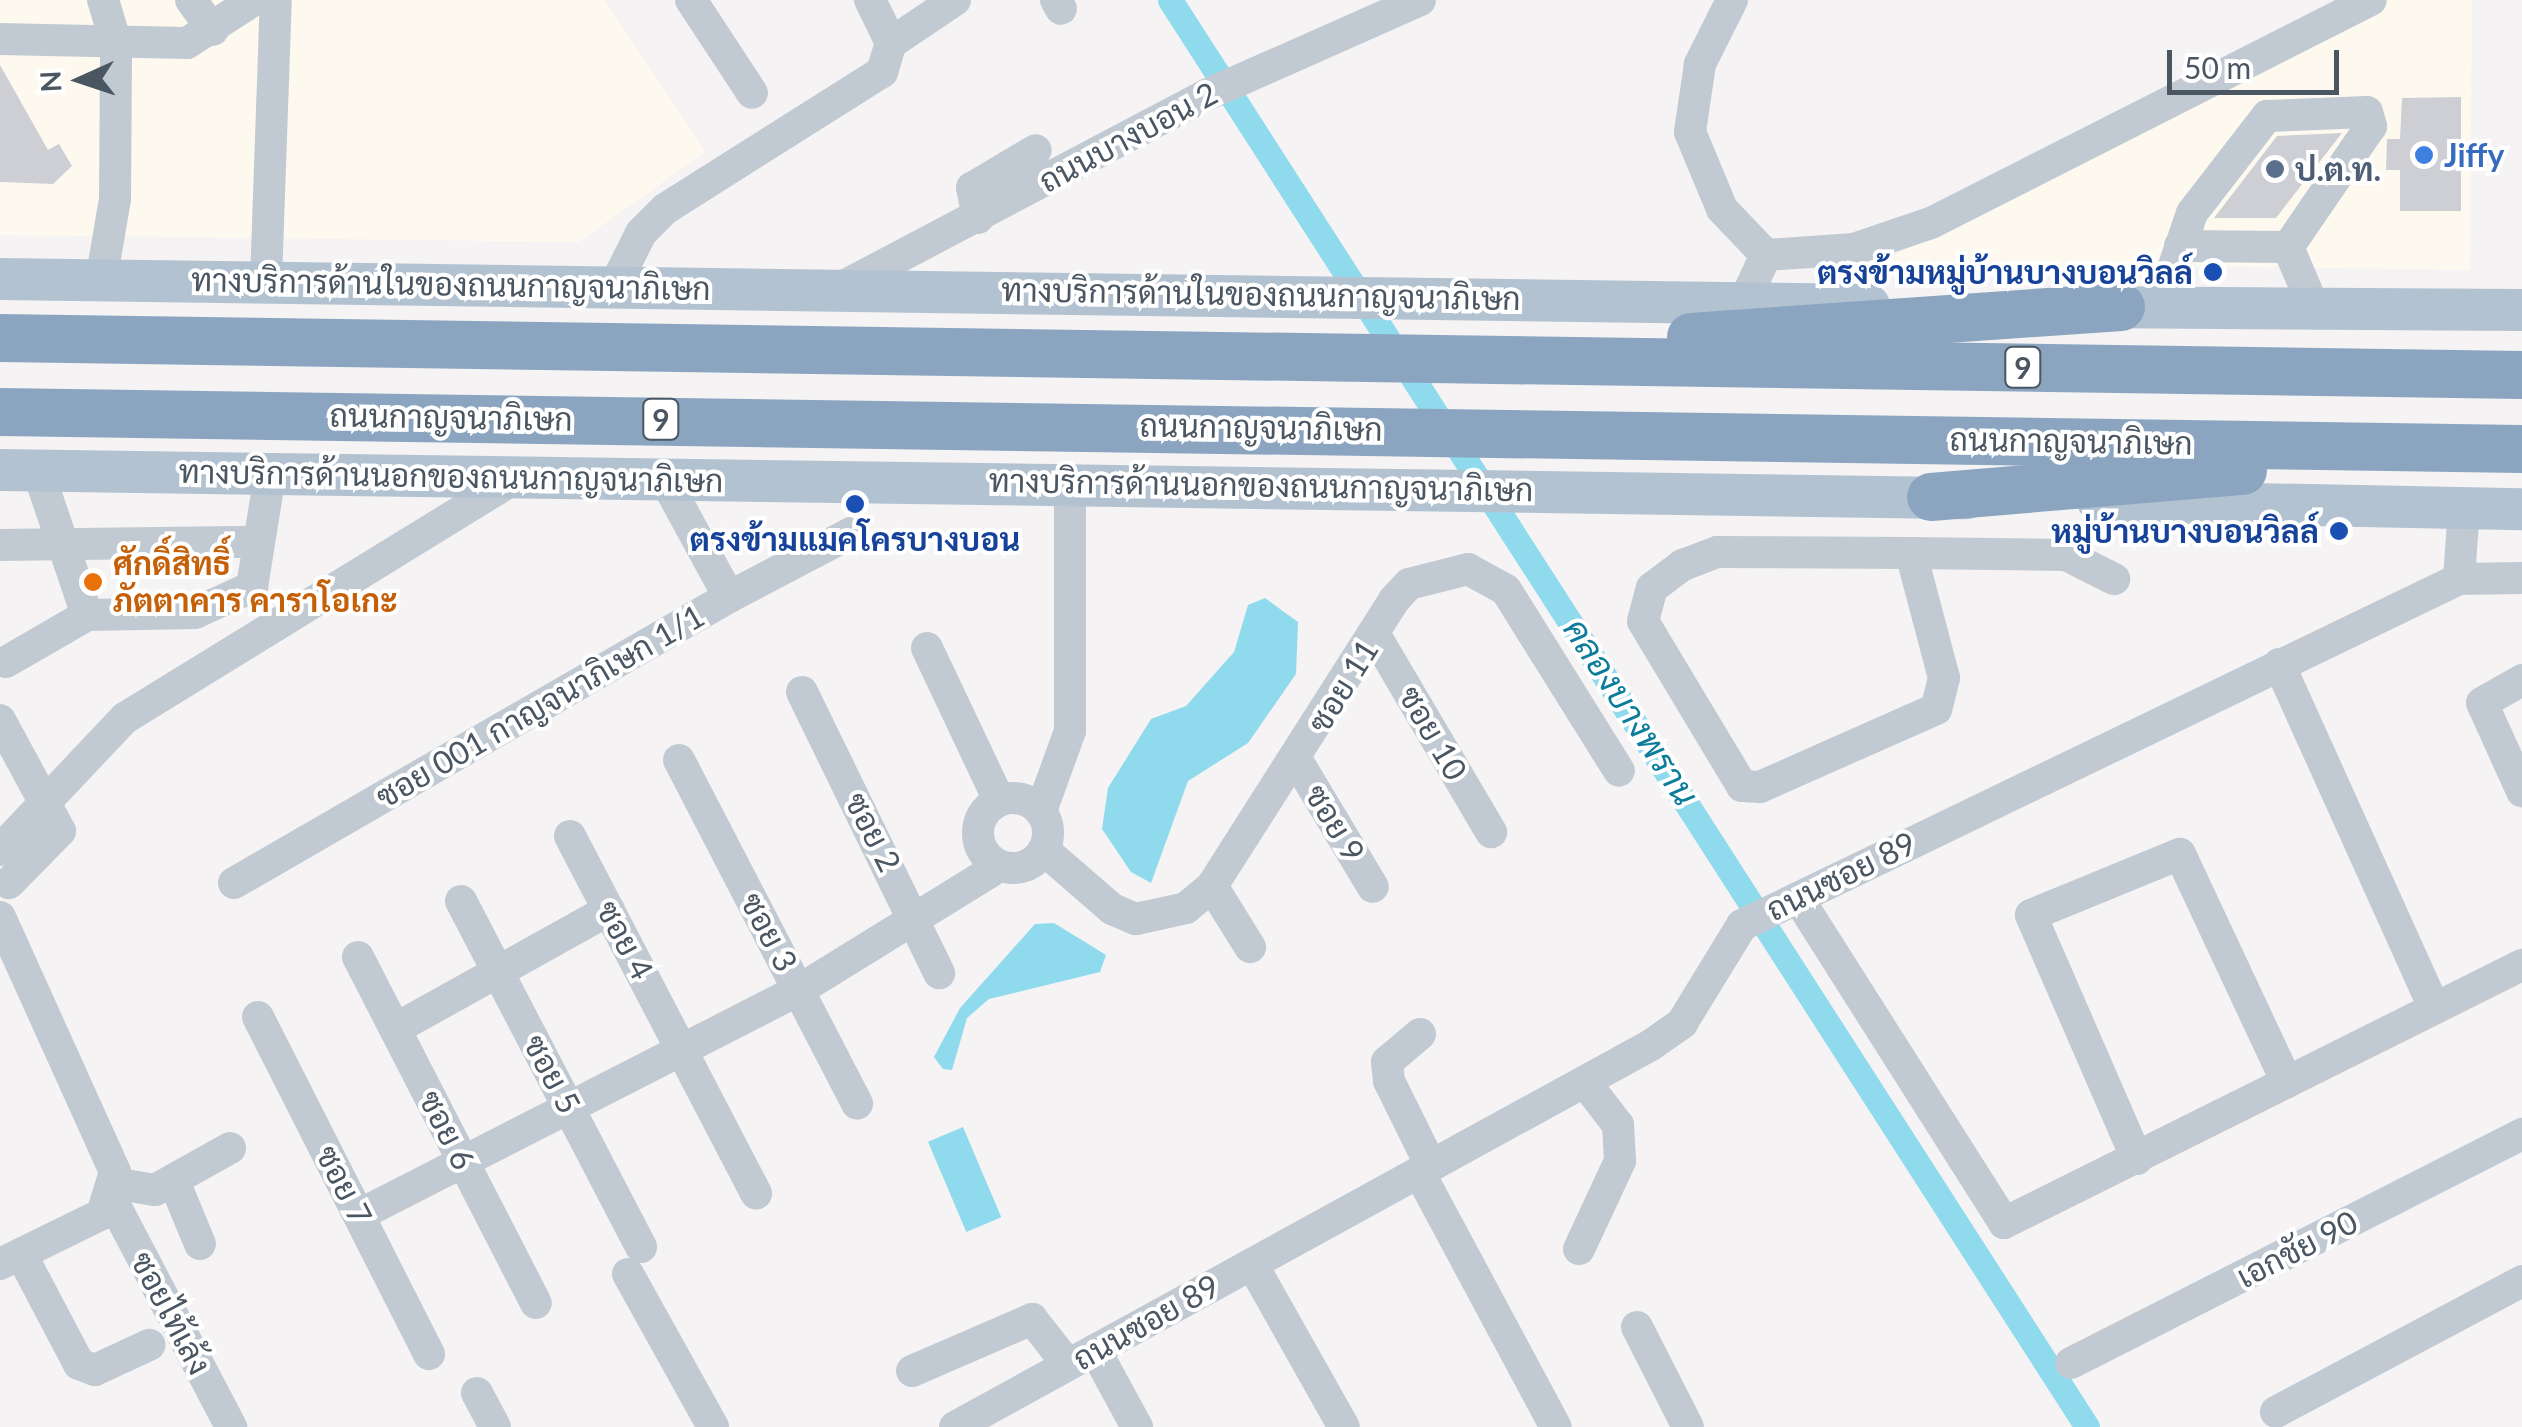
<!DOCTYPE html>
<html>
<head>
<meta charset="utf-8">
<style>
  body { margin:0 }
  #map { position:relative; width:2522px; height:1427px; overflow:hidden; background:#f5f3f3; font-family:Lato,Sarabun,sans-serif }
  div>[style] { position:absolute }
  .commercial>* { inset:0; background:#fdf9ef }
  .water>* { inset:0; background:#90daee; transform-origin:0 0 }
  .canal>* { height:25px; margin:-12.5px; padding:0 12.5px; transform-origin:12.5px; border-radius:12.5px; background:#90daee }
  .building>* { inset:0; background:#cdcfd5 }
  .minor>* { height:32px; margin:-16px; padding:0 16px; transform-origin:16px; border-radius:16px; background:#c1cad2 }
  .minor>.ring { margin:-16px; padding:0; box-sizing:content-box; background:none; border:32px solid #c1cad2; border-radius:50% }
  .major>* { height:42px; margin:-21px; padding:0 21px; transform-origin:21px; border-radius:21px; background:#b3c2d1 }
  .highway>* { height:48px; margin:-24px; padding:0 24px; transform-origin:24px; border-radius:24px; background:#8ba5c1 }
  .dots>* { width:28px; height:28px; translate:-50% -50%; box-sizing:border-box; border:5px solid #fff; border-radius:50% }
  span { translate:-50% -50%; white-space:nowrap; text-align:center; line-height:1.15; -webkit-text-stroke:8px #fff; paint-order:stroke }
  .shield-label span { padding:2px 8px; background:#fff; border:2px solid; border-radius:8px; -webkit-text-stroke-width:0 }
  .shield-label { font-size:30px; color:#4a5661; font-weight:700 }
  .street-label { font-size:32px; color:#4a5661 }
  .shop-label { font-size:32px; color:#366cbe; font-weight:700 }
  .left { translate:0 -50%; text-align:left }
  .service-label { font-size:32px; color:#4e5e75; font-weight:700 }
  .transit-label { font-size:32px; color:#164399; font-weight:700 }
  .right { translate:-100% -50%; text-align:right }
  .food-label { font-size:32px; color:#c56008; font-weight:700 }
  .water-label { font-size:35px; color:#0c7c9b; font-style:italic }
  .north { position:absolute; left:30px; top:30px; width:100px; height:100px; -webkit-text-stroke:8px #fff; paint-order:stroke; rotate:267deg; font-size:28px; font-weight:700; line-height:40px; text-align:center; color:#4a5661 }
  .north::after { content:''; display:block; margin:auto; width:35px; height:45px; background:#4a5661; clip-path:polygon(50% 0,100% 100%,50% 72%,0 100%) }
  .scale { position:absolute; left:2167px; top:50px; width:172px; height:45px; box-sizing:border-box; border:5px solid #4a5661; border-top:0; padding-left:12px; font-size:30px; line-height:35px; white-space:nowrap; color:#4a5661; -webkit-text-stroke:8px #fff; paint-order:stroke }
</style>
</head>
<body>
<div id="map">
  <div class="commercial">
    <div style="clip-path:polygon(0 0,604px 0,705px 152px,579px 242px,0 235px)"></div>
    <div style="clip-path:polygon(2386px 0,2472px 0,2470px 270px,1882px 262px)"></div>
  </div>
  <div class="water">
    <div style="clip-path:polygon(1265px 598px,1298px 622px,1296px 674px,1248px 743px,1188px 781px,1151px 883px,1131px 872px,1102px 829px,1108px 788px,1151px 719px,1186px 706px,1234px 652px,1248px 605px)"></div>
    <div style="clip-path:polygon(1054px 923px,1106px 955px,1100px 972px,989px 999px,967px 1018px,952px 1070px,943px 1069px,934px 1057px,960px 1008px,1035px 924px)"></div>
    <div style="left:963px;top:1127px;width:98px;height:38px;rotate:67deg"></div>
  </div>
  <div class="canal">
    <div style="left:1170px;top:0;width:1696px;rotate:57.27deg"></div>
  </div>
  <div class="building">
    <div style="clip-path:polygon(0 65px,48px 150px,59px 144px,72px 166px,53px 184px,0 182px)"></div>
    <div style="clip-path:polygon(2461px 97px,2461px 211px,2400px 211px,2400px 170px,2386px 170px,2387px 139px,2400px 139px,2402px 98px)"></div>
    <div style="clip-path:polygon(2342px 133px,2276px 218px,2214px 218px,2277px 136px)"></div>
  </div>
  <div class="minor">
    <div style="left:191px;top:0;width:37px;rotate:54deg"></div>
    <div style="left:691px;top:0;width:111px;rotate:56.7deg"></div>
    <div style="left:1056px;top:0;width:10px;rotate:61deg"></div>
    <div style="left:1732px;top:0;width:72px;rotate:116.6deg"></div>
    <div style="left:1700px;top:64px;width:69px;rotate:98.4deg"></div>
    <div style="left:1690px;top:132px;width:83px;rotate:67.4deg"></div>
    <div style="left:1722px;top:209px;width:64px;rotate:46.3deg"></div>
    <div style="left:0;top:39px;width:187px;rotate:1.2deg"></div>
    <div style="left:187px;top:43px;width:80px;rotate:-32.7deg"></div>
    <div style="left:891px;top:43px;width:77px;rotate:-33.9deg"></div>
    <div style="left:978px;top:218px;width:31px;rotate:-101deg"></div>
    <div style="left:972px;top:188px;width:74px;rotate:-30.7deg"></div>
    <div style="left:2180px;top:246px;width:108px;rotate:0.5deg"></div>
    <div style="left:101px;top:281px;width:83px;rotate:-80.3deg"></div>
    <div style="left:115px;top:199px;width:156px;rotate:-89.6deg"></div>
    <div style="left:116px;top:43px;width:45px;rotate:-106.8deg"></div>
    <div style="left:266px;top:281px;width:281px;rotate:-88deg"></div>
    <div style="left:614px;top:287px;width:60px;rotate:-63.4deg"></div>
    <div style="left:641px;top:233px;width:34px;rotate:-45deg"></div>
    <div style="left:665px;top:209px;width:257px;rotate:-32.3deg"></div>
    <div style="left:882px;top:72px;width:30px;rotate:-73deg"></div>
    <div style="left:891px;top:43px;width:48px;rotate:-116deg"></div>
    <div style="left:842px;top:287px;width:412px;rotate:-27.8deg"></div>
    <div style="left:1206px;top:95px;width:234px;rotate:-23.9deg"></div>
    <div style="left:1743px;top:304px;width:54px;rotate:-64.9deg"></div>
    <div style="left:1766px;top:255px;width:88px;rotate:-3.9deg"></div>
    <div style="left:1854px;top:249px;width:81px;rotate:-18.7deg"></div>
    <div style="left:1931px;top:223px;width:493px;rotate:-26.9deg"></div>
    <div style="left:2160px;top:307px;width:99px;rotate:-71.2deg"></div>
    <div style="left:2192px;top:213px;width:123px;rotate:-52.3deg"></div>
    <div style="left:2267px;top:116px;width:100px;rotate:-2.3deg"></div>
    <div style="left:2367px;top:112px;width:15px;rotate:74deg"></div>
    <div style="left:2371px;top:126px;width:147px;rotate:124.4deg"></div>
    <div style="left:2288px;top:247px;width:66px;rotate:66.9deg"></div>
    <div style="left:38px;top:471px;width:152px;rotate:71.2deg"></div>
    <div style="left:0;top:545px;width:257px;rotate:-0.7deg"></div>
    <div style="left:1911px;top:553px;width:129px;rotate:75.2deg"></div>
    <div style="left:1944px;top:678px;width:32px;rotate:104deg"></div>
    <div style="left:1936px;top:709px;width:193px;rotate:156.1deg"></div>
    <div style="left:1760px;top:787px;width:18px;rotate:-177deg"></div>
    <div style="left:1742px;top:786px;width:192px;rotate:-121deg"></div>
    <div style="left:1643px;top:621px;width:34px;rotate:-75deg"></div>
    <div style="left:1652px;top:588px;width:39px;rotate:-37deg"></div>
    <div style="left:1683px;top:565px;width:36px;rotate:-21deg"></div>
    <div style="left:1717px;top:552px;width:194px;rotate:0.3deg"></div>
    <div style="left:1911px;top:553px;width:155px;rotate:0.7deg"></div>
    <div style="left:2066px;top:555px;width:54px;rotate:26.6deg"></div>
    <div style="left:2459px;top:579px;width:63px;rotate:-0.9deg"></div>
    <div style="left:729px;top:597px;width:138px;rotate:-27.7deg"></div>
    <div style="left:1375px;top:635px;width:229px;rotate:59.5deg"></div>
    <div style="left:927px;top:648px;width:168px;rotate:64.7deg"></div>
    <div style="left:6px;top:662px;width:94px;rotate:-30.1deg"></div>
    <div style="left:87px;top:615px;width:108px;rotate:-1.1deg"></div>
    <div style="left:195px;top:613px;width:63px;rotate:-24.5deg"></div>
    <div style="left:252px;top:587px;width:114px;rotate:-80.9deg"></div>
    <div style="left:2279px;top:664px;width:377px;rotate:65.7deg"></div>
    <div style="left:2522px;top:680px;width:46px;rotate:150.1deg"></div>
    <div style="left:2482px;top:703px;width:97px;rotate:65.6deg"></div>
    <div style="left:802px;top:692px;width:313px;rotate:64deg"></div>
    <div style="left:0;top:720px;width:126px;rotate:61.6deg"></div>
    <div style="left:60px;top:831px;width:73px;rotate:134.4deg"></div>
    <div style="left:1296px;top:759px;width:149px;rotate:59deg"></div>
    <div style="left:679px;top:760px;width:387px;rotate:62.6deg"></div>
    <div class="ring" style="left:978px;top:798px;width:38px;height:38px"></div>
    <div style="left:1041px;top:811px;width:85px;rotate:-70.1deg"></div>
    <div style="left:1070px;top:731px;width:251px;rotate:-90deg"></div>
    <div style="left:570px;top:836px;width:403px;rotate:62.5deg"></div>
    <div style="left:0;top:850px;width:182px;rotate:-46.6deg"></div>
    <div style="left:125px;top:718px;width:459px;rotate:-31.6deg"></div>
    <div style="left:1044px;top:850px;width:90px;rotate:40.9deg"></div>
    <div style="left:1112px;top:909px;width:26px;rotate:23deg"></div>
    <div style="left:1136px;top:919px;width:51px;rotate:-12.4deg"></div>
    <div style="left:1186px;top:908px;width:34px;rotate:-40deg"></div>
    <div style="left:1212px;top:886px;width:339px;rotate:-57.5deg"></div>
    <div style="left:1394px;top:600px;width:22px;rotate:-47deg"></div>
    <div style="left:1409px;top:584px;width:61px;rotate:-14.3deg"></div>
    <div style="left:1468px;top:569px;width:43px;rotate:28.9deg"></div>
    <div style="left:1506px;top:590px;width:213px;rotate:58deg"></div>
    <div style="left:234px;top:883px;width:572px;rotate:-30.02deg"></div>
    <div style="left:729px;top:597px;width:136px;rotate:-118.6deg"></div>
    <div style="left:1212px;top:886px;width:72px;rotate:58.1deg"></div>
    <div style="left:1798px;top:898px;width:385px;rotate:57.6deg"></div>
    <div style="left:2004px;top:1223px;width:579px;rotate:-26.48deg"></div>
    <div style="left:461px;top:901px;width:390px;rotate:62.5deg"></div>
    <div style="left:0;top:917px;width:280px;rotate:65.7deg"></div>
    <div style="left:115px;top:1172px;width:44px;rotate:107.2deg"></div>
    <div style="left:102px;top:1214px;width:114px;rotate:153.9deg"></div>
    <div style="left:358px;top:957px;width:389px;rotate:62.8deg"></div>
    <div style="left:258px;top:1017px;width:378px;rotate:63.1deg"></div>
    <div style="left:395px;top:1029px;width:245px;rotate:-29.1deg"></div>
    <div style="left:1420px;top:1034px;width:43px;rotate:139.7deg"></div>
    <div style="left:1387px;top:1062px;width:19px;rotate:84deg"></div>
    <div style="left:1389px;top:1081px;width:95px;rotate:63.7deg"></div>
    <div style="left:2137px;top:1159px;width:266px;rotate:-113.5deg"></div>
    <div style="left:2031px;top:915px;width:161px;rotate:-22.3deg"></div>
    <div style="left:2180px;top:854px;width:252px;rotate:64.9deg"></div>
    <div style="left:1419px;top:1172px;width:289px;rotate:61.8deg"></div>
    <div style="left:174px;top:1181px;width:68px;rotate:67.6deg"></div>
    <div style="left:113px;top:1183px;width:43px;rotate:9.5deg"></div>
    <div style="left:155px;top:1190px;width:86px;rotate:-29.2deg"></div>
    <div style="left:111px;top:1198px;width:259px;rotate:62.3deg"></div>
    <div style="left:359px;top:1215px;width:494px;rotate:-27.1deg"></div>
    <div style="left:799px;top:990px;width:236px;rotate:-31.7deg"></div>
    <div style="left:1579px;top:1249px;width:97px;rotate:-65deg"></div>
    <div style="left:1620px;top:1161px;width:36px;rotate:-93deg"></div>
    <div style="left:1618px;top:1125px;width:54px;rotate:-127.5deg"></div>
    <div style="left:21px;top:1254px;width:124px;rotate:62.2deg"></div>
    <div style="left:79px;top:1364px;width:17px;rotate:21deg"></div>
    <div style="left:95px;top:1370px;width:60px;rotate:-24.8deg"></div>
    <div style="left:1252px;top:1264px;width:187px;rotate:60.6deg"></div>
    <div style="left:628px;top:1274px;width:175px;rotate:60.9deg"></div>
    <div style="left:1637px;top:1327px;width:112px;rotate:63deg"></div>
    <div style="left:1095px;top:1350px;width:88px;rotate:61.4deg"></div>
    <div style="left:2071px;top:1363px;width:506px;rotate:-26.92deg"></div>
    <div style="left:912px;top:1371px;width:131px;rotate:-23.4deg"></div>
    <div style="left:1032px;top:1319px;width:58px;rotate:52deg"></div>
    <div style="left:477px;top:1393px;width:38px;rotate:62deg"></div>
    <div style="left:2276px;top:1412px;width:279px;rotate:-28deg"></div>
    <div style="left:955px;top:1427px;width:794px;rotate:-28.76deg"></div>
    <div style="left:1651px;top:1045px;width:38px;rotate:-35deg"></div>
    <div style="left:1682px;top:1023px;width:115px;rotate:-58.5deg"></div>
    <div style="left:1742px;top:925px;width:796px;rotate:-25.76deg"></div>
    <div style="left:2459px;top:579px;width:72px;rotate:-86deg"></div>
  </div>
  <div class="major">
    <div style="left:0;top:279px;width:1869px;rotate:0.8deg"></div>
    <div style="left:2085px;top:307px;width:437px;rotate:0.4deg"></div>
    <div style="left:0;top:470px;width:1967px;rotate:0.82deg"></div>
    <div style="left:2098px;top:501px;width:424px;rotate:1.1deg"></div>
  </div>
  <div class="highway">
    <div style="left:1691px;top:337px;width:431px;rotate:-4deg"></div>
    <div style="left:0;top:338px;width:2522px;rotate:0.84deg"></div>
    <div style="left:0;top:412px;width:2522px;rotate:0.84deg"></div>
    <div style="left:1931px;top:497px;width:313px;rotate:-4.8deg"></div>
  </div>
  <div class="dots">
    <div style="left:2424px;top:155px;background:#3f7fe0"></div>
    <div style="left:2275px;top:169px;background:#5c6f8a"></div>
    <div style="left:2213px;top:272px;background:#1a4fb4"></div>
    <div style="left:855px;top:504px;background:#1a4fb4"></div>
    <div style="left:2339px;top:531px;background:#1a4fb4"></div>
    <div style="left:93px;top:582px;background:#e8710a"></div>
  </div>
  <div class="shield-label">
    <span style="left:2023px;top:367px">9</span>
    <span style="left:661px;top:419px">9</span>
  </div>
  <div class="street-label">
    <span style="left:1128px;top:137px;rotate:-28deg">ถนนบางบอน 2</span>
    <span style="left:451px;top:284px;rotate:1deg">ทางบริการด้านในของถนนกาญจนาภิเษก</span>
    <span style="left:1261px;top:294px;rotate:1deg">ทางบริการด้านในของถนนกาญจนาภิเษก</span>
    <span style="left:451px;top:417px;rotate:1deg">ถนนกาญจนาภิเษก</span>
    <span style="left:1261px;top:427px;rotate:1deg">ถนนกาญจนาภิเษก</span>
    <span style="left:2071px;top:441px;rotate:1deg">ถนนกาญจนาภิเษก</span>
    <span style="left:451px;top:476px;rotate:1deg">ทางบริการด้านนอกของถนนกาญจนาภิเษก</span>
    <span style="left:1261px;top:485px;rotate:1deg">ทางบริการด้านนอกของถนนกาญจนาภิเษก</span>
    <span style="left:1343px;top:686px;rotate:-58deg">ซอย 11</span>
    <span style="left:540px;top:706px;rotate:-30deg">ซอย 001 กาญจนาภิเษก 1/1</span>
    <span style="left:1433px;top:733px;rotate:60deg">ซอย 10</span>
    <span style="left:1335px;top:823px;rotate:59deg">ซอย 9</span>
    <span style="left:873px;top:832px;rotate:63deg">ซอย 2</span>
    <span style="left:1841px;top:876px;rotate:-26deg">ถนนซอย 89</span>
    <span style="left:769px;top:932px;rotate:62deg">ซอย 3</span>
    <span style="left:625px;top:940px;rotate:62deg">ซอย 4</span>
    <span style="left:552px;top:1074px;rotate:62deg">ซอย 5</span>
    <span style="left:447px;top:1130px;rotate:63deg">ซอย 6</span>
    <span style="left:344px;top:1185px;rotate:63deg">ซอย 7</span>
    <span style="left:2297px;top:1249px;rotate:-27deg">เอกชัย 90</span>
    <span style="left:171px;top:1313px;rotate:62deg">ซอยไท้เล้ง</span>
    <span style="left:1146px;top:1322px;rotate:-29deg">ถนนซอย 89</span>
  </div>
  <div class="shop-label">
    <span class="left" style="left:2444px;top:155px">Jiffy</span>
  </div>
  <div class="service-label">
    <span class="left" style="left:2295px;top:169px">ป.ต.ท.</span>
  </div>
  <div class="transit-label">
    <span class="right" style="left:2193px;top:272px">ตรงข้ามหมู่บ้านบางบอนวิลล์</span>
    <span class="right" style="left:2319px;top:531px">หมู่บ้านบางบอนวิลล์</span>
    <span style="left:855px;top:539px">ตรงข้ามแมคโครบางบอน</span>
  </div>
  <div class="food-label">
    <span class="left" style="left:113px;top:582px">ศักดิ์สิทธิ์<br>ภัตตาคาร คาราโอเกะ</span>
  </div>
  <div class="water-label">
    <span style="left:1632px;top:711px;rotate:57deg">คลองบางพราน</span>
  </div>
  <div class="north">N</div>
  <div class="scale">50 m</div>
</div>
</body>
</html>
